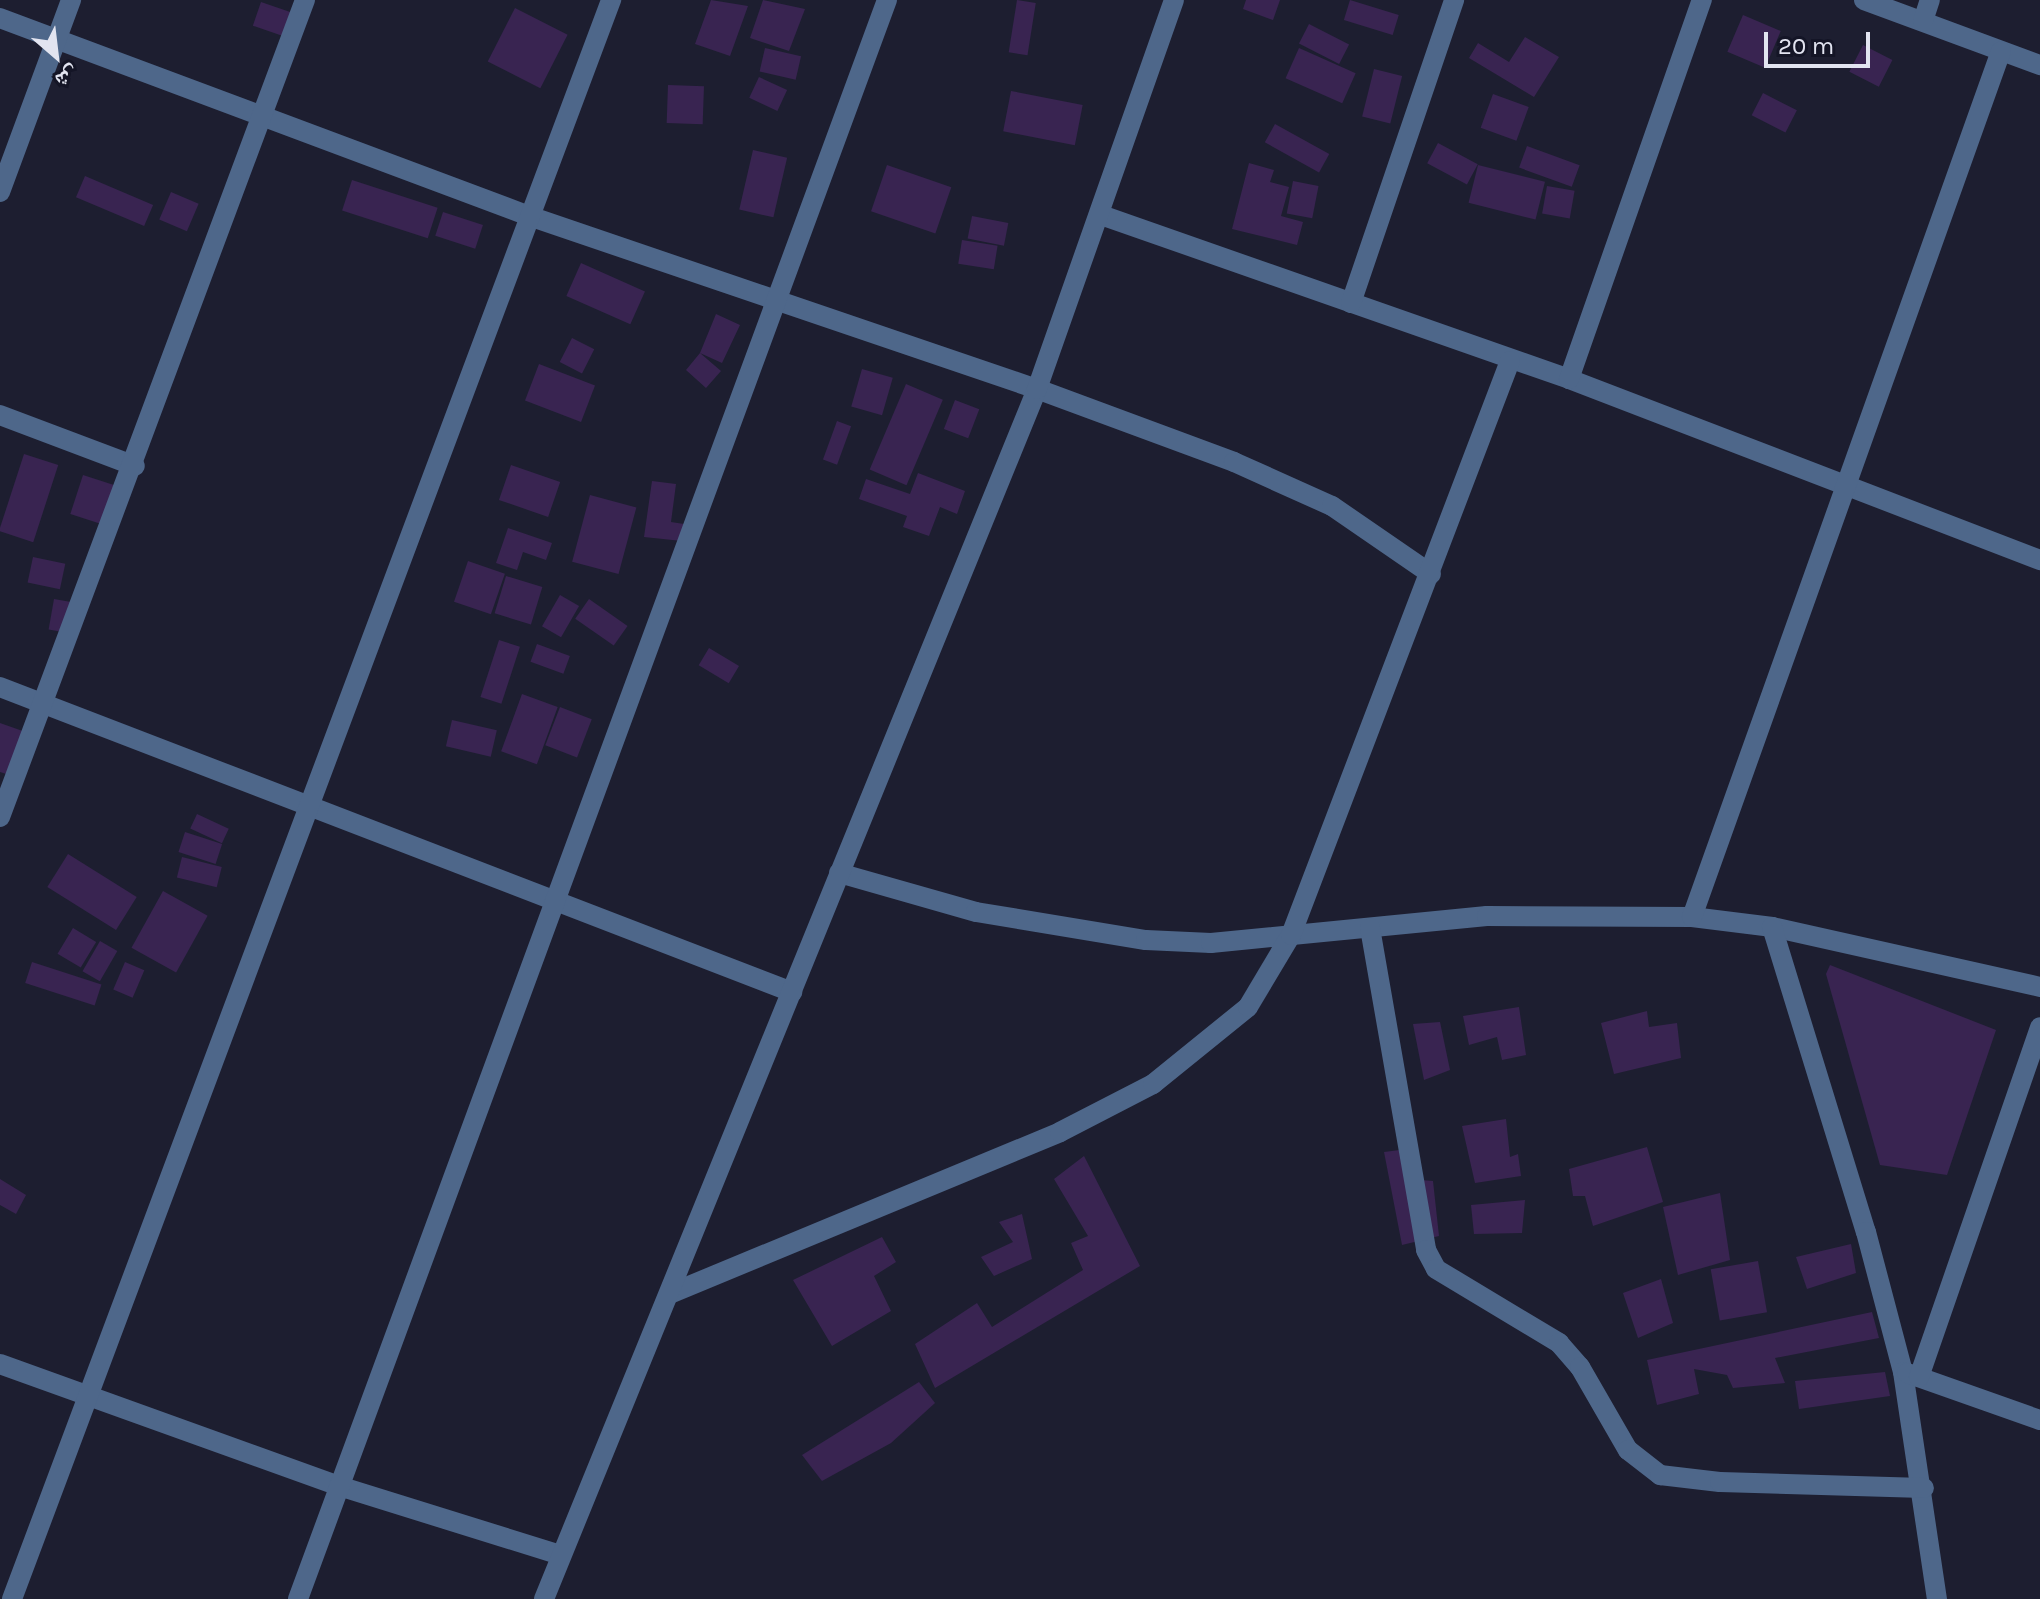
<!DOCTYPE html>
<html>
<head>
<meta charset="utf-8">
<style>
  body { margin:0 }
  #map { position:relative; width:2040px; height:1599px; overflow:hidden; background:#1d1e30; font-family:Karla,"Noto Naskh Arabic",sans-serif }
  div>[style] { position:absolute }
  .building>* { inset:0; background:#392451; transform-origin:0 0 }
  .minor>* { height:20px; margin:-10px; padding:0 10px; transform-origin:10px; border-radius:10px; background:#4e678a }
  span { translate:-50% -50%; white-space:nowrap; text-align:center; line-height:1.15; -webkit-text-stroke:6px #141526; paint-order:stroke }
  .north { position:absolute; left:16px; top:16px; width:80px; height:80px; -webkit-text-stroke:6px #141526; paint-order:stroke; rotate:152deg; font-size:22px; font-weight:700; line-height:32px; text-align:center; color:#e2e4f0 }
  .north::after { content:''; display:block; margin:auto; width:28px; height:36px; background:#e2e4f0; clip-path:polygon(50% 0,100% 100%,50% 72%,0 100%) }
  .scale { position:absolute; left:1764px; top:32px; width:106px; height:36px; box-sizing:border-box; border:4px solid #e2e4f0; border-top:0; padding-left:10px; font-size:24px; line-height:28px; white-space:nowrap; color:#e2e4f0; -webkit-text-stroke:6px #141526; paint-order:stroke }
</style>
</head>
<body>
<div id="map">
  <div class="building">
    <div style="clip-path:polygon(711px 0,748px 6px,730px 56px,695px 44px)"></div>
    <div style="clip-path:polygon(763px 0,805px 9px,789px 51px,750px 38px)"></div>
    <div style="left:1017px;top:0;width:19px;height:53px;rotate:9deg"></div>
    <div style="clip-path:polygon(1246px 0,1280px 0,1273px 20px,1243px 9px)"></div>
    <div style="left:1350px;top:0;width:51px;height:21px;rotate:17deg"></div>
    <div style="left:261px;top:2px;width:37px;height:25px;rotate:19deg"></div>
    <div style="left:515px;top:8px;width:59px;height:60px;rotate:27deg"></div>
    <div style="left:1743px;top:15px;width:41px;height:40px;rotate:23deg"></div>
    <div style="left:1309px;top:24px;width:45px;height:22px;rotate:27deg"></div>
    <div style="clip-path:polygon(1525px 37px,1559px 57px,1534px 97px,1469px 58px,1478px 43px,1509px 62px)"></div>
    <div style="left:1863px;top:45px;width:33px;height:30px;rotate:27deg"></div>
    <div style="left:765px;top:48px;width:37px;height:24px;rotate:13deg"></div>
    <div style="left:1299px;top:48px;width:62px;height:33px;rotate:24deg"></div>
    <div style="left:1374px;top:69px;width:29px;height:49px;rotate:14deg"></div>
    <div style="left:759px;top:77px;width:31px;height:23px;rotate:25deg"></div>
    <div style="left:668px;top:85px;width:36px;height:38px;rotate:2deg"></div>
    <div style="left:1011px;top:91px;width:73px;height:41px;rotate:11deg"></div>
    <div style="left:1763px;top:93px;width:38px;height:25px;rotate:27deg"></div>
    <div style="left:1493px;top:94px;width:38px;height:36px;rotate:20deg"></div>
    <div style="left:1275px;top:124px;width:62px;height:21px;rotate:29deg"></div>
    <div style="left:1438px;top:143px;width:45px;height:23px;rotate:28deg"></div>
    <div style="left:1527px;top:146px;width:56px;height:23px;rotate:20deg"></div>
    <div style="left:753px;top:150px;width:35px;height:61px;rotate:13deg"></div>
    <div style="clip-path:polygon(1249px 163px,1274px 170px,1270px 182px,1289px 187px,1281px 216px,1303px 222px,1297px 245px,1232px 229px)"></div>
    <div style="left:887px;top:165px;width:68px;height:49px;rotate:19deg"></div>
    <div style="left:1478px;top:165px;width:69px;height:39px;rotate:14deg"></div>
    <div style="left:85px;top:176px;width:74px;height:23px;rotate:23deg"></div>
    <div style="left:352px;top:180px;width:90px;height:32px;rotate:18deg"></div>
    <div style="left:1293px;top:181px;width:26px;height:33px;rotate:11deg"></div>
    <div style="left:1547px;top:186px;width:28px;height:28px;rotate:10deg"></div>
    <div style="left:171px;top:192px;width:30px;height:30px;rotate:23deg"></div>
    <div style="left:443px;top:212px;width:42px;height:25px;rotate:18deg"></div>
    <div style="left:972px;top:216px;width:37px;height:23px;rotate:11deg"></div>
    <div style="left:962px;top:240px;width:36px;height:24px;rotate:9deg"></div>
    <div style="left:581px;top:263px;width:70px;height:36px;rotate:24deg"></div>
    <div style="clip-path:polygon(716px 314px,740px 325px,722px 363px,700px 353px,721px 371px,706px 388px,686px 370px,700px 353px)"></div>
    <div style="left:572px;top:338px;width:25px;height:27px;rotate:27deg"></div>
    <div style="left:539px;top:364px;width:60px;height:39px;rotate:21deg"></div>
    <div style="left:862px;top:369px;width:32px;height:39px;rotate:16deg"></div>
    <div style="left:906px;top:384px;width:40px;height:93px;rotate:23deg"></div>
    <div style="left:955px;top:400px;width:26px;height:31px;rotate:21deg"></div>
    <div style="left:837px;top:421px;width:15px;height:41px;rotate:20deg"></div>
    <div style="left:24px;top:454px;width:36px;height:81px;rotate:18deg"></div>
    <div style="left:511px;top:465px;width:52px;height:37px;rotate:19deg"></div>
    <div style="clip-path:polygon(918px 473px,965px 491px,957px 514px,940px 507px,929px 536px,903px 527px,907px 516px,859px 499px,866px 479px,910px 494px)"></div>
    <div style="left:83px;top:475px;width:39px;height:41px;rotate:18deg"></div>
    <div style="clip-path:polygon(652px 481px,676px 484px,671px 522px,684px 524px,682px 541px,644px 537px)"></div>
    <div style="left:590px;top:495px;width:48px;height:69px;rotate:15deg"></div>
    <div style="clip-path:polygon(508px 528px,552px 543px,546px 560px,523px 552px,517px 570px,496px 563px)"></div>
    <div style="left:33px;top:557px;width:33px;height:26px;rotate:12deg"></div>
    <div style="left:468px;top:561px;width:39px;height:43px;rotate:19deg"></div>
    <div style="left:506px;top:576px;width:38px;height:39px;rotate:17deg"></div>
    <div style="left:560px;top:595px;width:22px;height:36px;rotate:30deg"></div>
    <div style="left:54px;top:599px;width:23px;height:31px;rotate:10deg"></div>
    <div style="left:589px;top:599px;width:47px;height:24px;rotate:35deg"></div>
    <div style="left:499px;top:640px;width:22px;height:60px;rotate:18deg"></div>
    <div style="left:537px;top:644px;width:35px;height:19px;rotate:20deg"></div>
    <div style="left:709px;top:648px;width:35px;height:20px;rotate:31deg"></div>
    <div style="left:522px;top:694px;width:38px;height:61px;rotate:20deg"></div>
    <div style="left:560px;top:707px;width:34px;height:41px;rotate:21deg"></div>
    <div style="left:452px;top:720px;width:46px;height:27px;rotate:13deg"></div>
    <div style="clip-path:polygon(0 723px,34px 735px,19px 778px,0 772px)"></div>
    <div style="left:197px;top:814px;width:35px;height:16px;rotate:25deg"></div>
    <div style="left:185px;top:832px;width:39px;height:21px;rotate:18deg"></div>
    <div style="left:68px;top:854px;width:81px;height:39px;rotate:32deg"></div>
    <div style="left:182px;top:857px;width:41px;height:21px;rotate:14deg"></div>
    <div style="left:163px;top:891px;width:51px;height:65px;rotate:29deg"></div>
    <div style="left:73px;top:928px;width:27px;height:30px;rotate:31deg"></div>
    <div style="left:100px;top:941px;width:20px;height:35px;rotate:30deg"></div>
    <div style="left:32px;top:962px;width:73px;height:22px;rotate:18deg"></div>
    <div style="left:125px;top:962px;width:21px;height:30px;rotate:23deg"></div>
    <div style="clip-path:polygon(1830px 965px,1996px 1030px,1947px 1175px,1880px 1165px,1826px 974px)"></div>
    <div style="clip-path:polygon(1519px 1007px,1526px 1055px,1502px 1060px,1497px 1037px,1469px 1045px,1463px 1016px)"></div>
    <div style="clip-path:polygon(1647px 1011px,1649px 1027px,1677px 1023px,1681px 1058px,1614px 1074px,1601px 1023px)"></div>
    <div style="clip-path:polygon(1440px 1022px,1450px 1070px,1424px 1080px,1413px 1024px)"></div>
    <div style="clip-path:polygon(1506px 1119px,1510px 1157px,1518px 1154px,1521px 1176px,1475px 1183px,1462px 1126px)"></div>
    <div style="clip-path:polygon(1647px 1147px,1663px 1202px,1593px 1226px,1585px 1196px,1573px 1196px,1569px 1169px)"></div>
    <div style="clip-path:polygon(1415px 1148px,1421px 1180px,1433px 1181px,1439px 1236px,1402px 1245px,1384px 1152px)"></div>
    <div style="clip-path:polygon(1084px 1156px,1140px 1266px,935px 1388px,915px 1344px,977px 1303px,992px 1327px,1083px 1270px,1071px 1243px,1088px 1236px,1054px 1179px)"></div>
    <div style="clip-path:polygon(0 1179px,26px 1195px,16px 1214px,0 1205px)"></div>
    <div style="clip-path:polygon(1720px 1193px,1730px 1260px,1678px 1275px,1663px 1207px)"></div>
    <div style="clip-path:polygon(1525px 1200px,1522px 1233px,1474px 1234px,1471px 1205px)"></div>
    <div style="clip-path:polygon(1022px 1214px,1032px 1259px,994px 1276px,981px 1257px,1013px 1242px,999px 1222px)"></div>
    <div style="clip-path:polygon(882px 1237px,896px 1262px,874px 1276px,891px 1311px,832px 1346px,793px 1280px)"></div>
    <div style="clip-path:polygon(1851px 1244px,1856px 1273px,1807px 1289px,1796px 1257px)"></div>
    <div style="left:1758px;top:1261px;width:52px;height:48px;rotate:80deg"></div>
    <div style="clip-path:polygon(1661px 1279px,1673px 1323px,1638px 1338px,1623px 1293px)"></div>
    <div style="clip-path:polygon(1872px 1312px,1879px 1338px,1775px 1358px,1785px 1383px,1733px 1388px,1727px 1375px,1694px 1369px,1699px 1394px,1657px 1405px,1647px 1360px)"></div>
    <div style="clip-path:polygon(1885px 1372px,1890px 1396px,1799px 1409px,1795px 1381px)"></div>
    <div style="clip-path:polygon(919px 1382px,935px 1403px,891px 1443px,822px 1481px,802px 1455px)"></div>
  </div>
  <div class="minor">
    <div style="left:1864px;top:0;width:188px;rotate:20.3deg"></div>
    <div style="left:0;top:18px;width:568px;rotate:20.51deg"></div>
    <div style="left:532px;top:217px;width:533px;rotate:18.81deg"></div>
    <div style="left:1037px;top:389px;width:210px;rotate:20.3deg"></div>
    <div style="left:1234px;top:462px;width:107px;rotate:24.2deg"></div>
    <div style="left:1332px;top:506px;width:120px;rotate:34.5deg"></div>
    <div style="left:1923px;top:21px;width:22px;rotate:-72deg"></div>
    <div style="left:0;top:192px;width:205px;rotate:-69.7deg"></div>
    <div style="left:1101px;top:215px;width:496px;rotate:19.3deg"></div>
    <div style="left:1569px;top:379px;width:505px;rotate:21.02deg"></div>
    <div style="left:1351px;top:303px;width:320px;rotate:-71.2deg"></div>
    <div style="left:1569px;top:379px;width:402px;rotate:-70.7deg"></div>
    <div style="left:0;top:415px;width:144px;rotate:20.7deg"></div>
    <div style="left:0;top:687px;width:849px;rotate:21.06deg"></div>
    <div style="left:0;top:817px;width:872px;rotate:-69.53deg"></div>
    <div style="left:839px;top:873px;width:142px;rotate:15.9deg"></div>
    <div style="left:976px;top:912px;width:172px;rotate:9.4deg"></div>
    <div style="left:1146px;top:940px;width:65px;rotate:2.6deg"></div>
    <div style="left:1211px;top:943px;width:277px;rotate:-5.6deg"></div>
    <div style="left:1487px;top:916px;width:205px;rotate:0.3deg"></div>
    <div style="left:1692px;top:917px;width:81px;rotate:7.1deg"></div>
    <div style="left:1772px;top:927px;width:275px;rotate:12.6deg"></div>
    <div style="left:1692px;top:917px;width:919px;rotate:-70.36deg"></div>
    <div style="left:1772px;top:927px;width:319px;rotate:72.9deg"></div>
    <div style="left:1866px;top:1232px;width:145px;rotate:75.2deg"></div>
    <div style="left:1903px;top:1372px;width:230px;rotate:81.5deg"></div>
    <div style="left:1370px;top:928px;width:327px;rotate:80.1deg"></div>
    <div style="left:1426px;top:1250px;width:21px;rotate:62deg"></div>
    <div style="left:1436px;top:1269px;width:144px;rotate:31deg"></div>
    <div style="left:1559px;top:1343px;width:32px;rotate:49deg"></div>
    <div style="left:1580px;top:1367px;width:96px;rotate:60deg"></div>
    <div style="left:1628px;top:1450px;width:41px;rotate:38deg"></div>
    <div style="left:1660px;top:1475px;width:60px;rotate:6.7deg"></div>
    <div style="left:1720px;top:1482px;width:204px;rotate:1.7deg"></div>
    <div style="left:672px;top:1293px;width:420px;rotate:-22.5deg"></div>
    <div style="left:1060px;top:1132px;width:105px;rotate:-27.3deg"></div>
    <div style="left:1153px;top:1084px;width:122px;rotate:-39deg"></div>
    <div style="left:1248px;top:1007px;width:84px;rotate:-59.2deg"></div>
    <div style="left:1291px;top:935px;width:614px;rotate:-69.12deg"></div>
    <div style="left:0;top:1364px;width:360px;rotate:19.8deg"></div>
    <div style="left:339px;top:1486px;width:232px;rotate:17.3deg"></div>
    <div style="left:1907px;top:1373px;width:141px;rotate:19.5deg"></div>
    <div style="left:1919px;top:1377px;width:370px;rotate:-70.9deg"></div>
    <div style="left:12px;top:1599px;width:1708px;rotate:-69.46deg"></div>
    <div style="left:298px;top:1599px;width:1704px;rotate:-69.78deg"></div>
    <div style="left:544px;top:1599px;width:1307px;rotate:-67.83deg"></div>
    <div style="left:1037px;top:389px;width:412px;rotate:-70.6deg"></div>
  </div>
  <div class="north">ش</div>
  <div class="scale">20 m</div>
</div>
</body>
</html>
